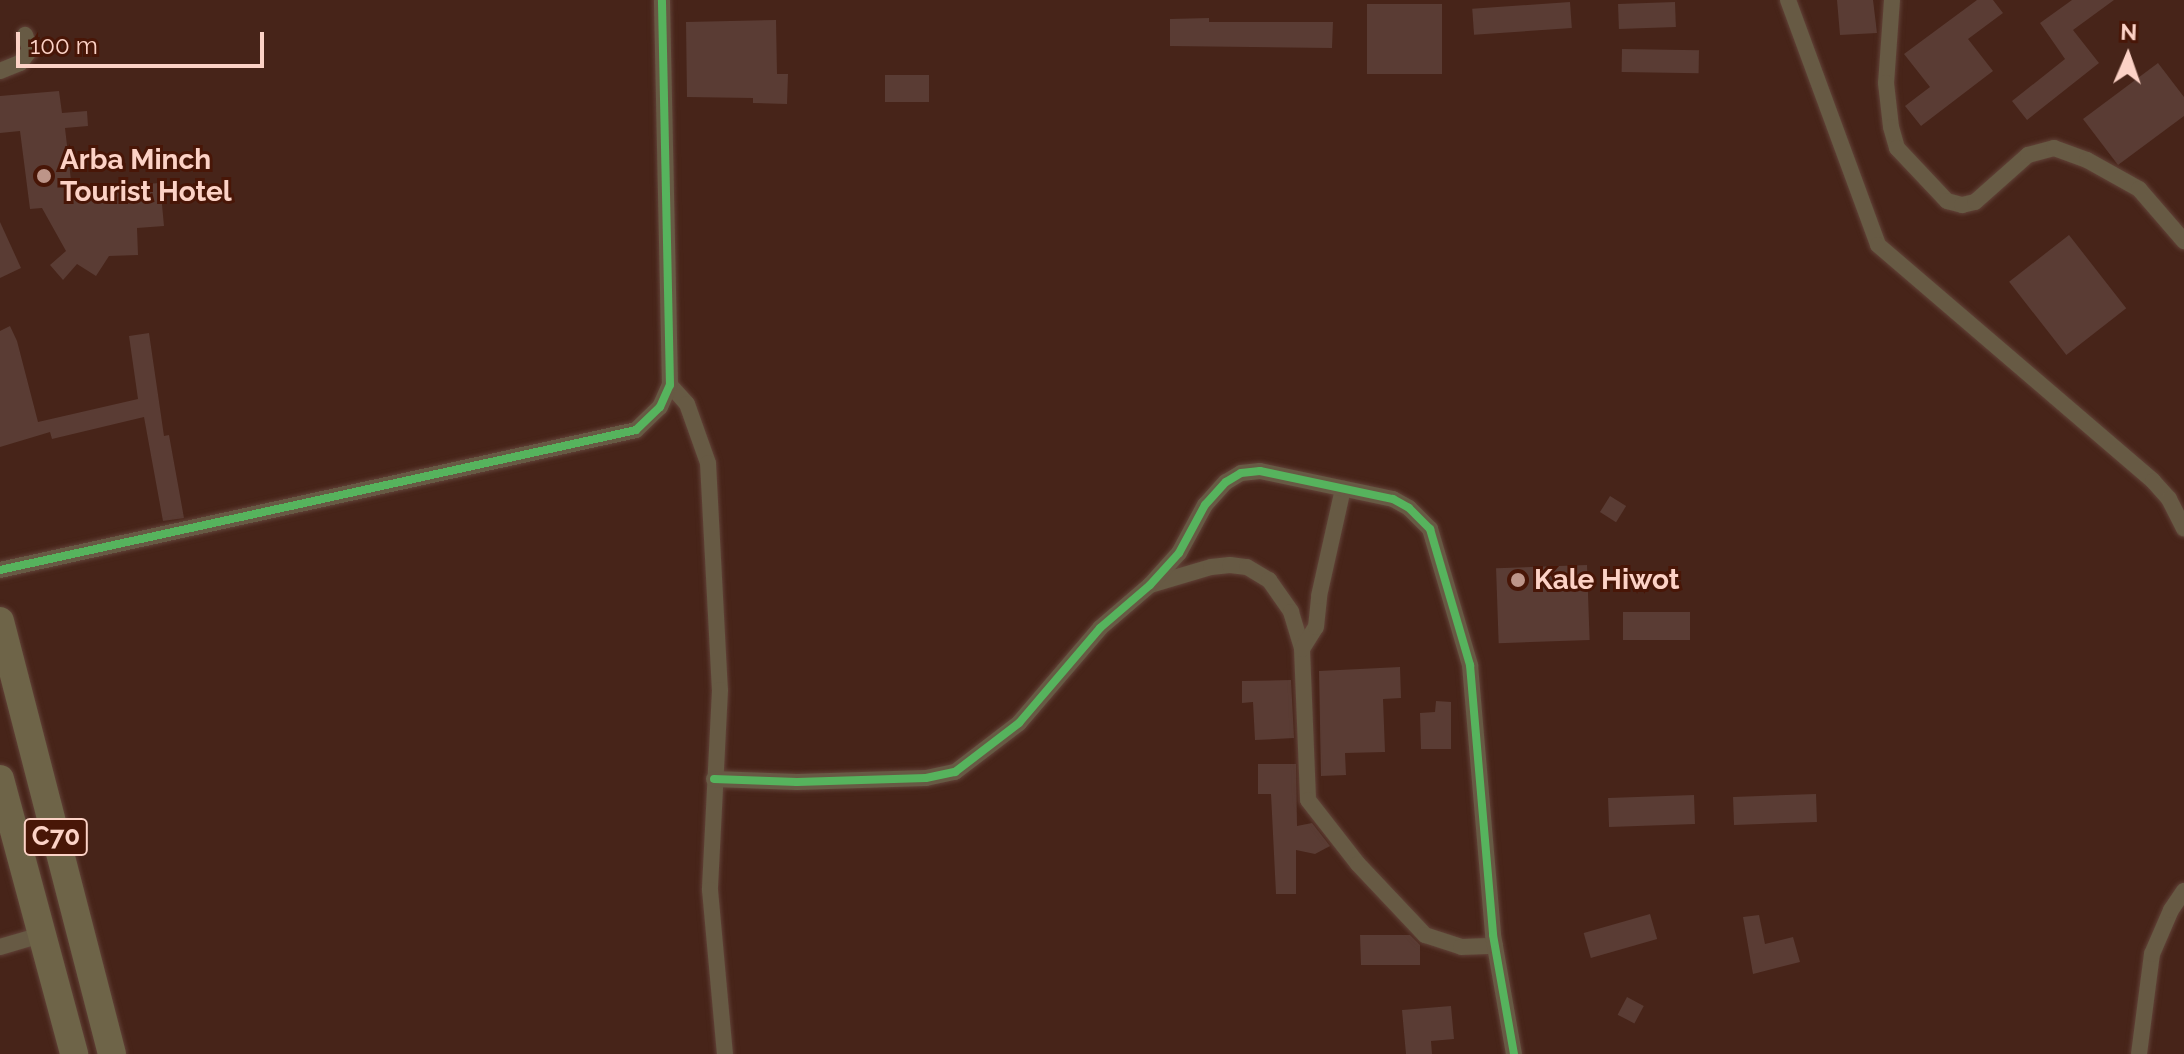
<!DOCTYPE html>
<html>
<head>
<meta charset="utf-8">
<style>
  body { margin:0 }
  #map { position:relative; width:2184px; height:1054px; overflow:hidden; background:#472419; font-family:Raleway,sans-serif }
  div>[style] { position:absolute }
  .building>* { inset:0; background:#5a3c34; transform-origin:0 0 }
  .roads { filter:drop-shadow(0 0 2px #614238) drop-shadow(0 0 2px #614238) }
  .street>* { height:16px; margin:-8px; padding:0 8px; transform-origin:8px; border-radius:8px; background:#675a44 }
  .highway>* { height:28px; margin:-14px; padding:0 14px; transform-origin:14px; border-radius:14px; background:#6e6448 }
  .cycleway>* { height:8px; margin:-4px; padding:0 4px; transform-origin:4px; border-radius:4px; background:#56b35d }
  .dots>* { width:22px; height:22px; translate:-50% -50%; box-sizing:border-box; border:4px solid #481607; border-radius:50% }
  span { translate:-50% -50%; white-space:nowrap; text-align:center; line-height:1.15; -webkit-text-stroke:6px #481607; paint-order:stroke }
  .shield-label span { padding:2px 6px; background:#481607; border:2px solid; border-radius:6px; -webkit-text-stroke-width:0 }
  .shield-label { font-size:26px; color:#fcd2c6; font-weight:700 }
  .poi-label { font-size:28px; color:#fcd2c6; font-weight:700 }
  .left { translate:0 -50%; text-align:left }
  .north { position:absolute; left:2088px; top:16px; width:80px; height:80px; -webkit-text-stroke:6px #481607; paint-order:stroke; rotate:2deg; font-size:22px; font-weight:700; line-height:32px; text-align:center; color:#fcd2c6 }
  .north::after { content:''; display:block; margin:auto; width:28px; height:36px; background:#fcd2c6; clip-path:polygon(50% 0,100% 100%,50% 72%,0 100%) }
  .scale { position:absolute; left:16px; top:32px; width:248px; height:36px; box-sizing:border-box; border:4px solid #fcd2c6; border-top:0; padding-left:10px; font-size:24px; line-height:28px; white-space:nowrap; color:#fcd2c6; -webkit-text-stroke:6px #481607; paint-order:stroke }
</style>
</head>
<body>
<div id="map">
  <div class="building">
    <div style="clip-path:polygon(1837px 0,1873px 0,1877px 33px,1840px 35px)"></div>
    <div style="clip-path:polygon(1977px 0,1993px 0,2003px 13px,1968px 39px,1993px 71px,1921px 126px,1905px 106px,1930px 87px,1904px 54px)"></div>
    <div style="clip-path:polygon(2072px 0,2114px 0,2073px 30px,2099px 63px,2027px 120px,2012px 101px,2065px 59px,2040px 23px)"></div>
    <div style="left:1570px;top:2px;width:26px;height:98px;rotate:86deg"></div>
    <div style="left:1675px;top:2px;width:25px;height:57px;rotate:88deg"></div>
    <div style="left:1367px;top:4px;width:75px;height:70px"></div>
    <div style="clip-path:polygon(1209px 18px,1209px 22px,1333px 22px,1332px 48px,1170px 46px,1170px 19px)"></div>
    <div style="clip-path:polygon(776px 20px,777px 74px,788px 74px,787px 104px,753px 103px,753px 98px,687px 97px,686px 22px)"></div>
    <div style="left:1622px;top:49px;width:77px;height:23px;rotate:1deg"></div>
    <div style="clip-path:polygon(2158px 63px,2184px 97px,2184px 116px,2118px 165px,2083px 119px)"></div>
    <div style="left:885px;top:75px;width:44px;height:27px"></div>
    <div style="clip-path:polygon(59px 91px,62px 113px,87px 111px,88px 126px,65px 128px,72px 189px,160px 183px,164px 226px,137px 228px,138px 255px,109px 256px,96px 276px,77px 264px,63px 280px,50px 265px,66px 251px,42px 208px,30px 209px,20px 131px,0 133px,0 96px)"></div>
    <div style="clip-path:polygon(0 222px,21px 268px,0 278px)"></div>
    <div style="left:2069px;top:235px;width:93px;height:76px;rotate:52deg"></div>
    <div style="clip-path:polygon(10px 326px,17px 341px,38px 422px,138px 399px,129px 336px,149px 333px,164px 436px,169px 435px,184px 518px,163px 521px,144px 417px,52px 439px,50px 432px,0 447px,0 331px)"></div>
    <div style="left:1610px;top:496px;width:19px;height:19px;rotate:32deg"></div>
    <div style="left:1587px;top:565px;width:75px;height:91px;rotate:88deg"></div>
    <div style="left:1690px;top:612px;width:28px;height:67px;rotate:90deg"></div>
    <div style="clip-path:polygon(1400px 667px,1401px 698px,1383px 699px,1385px 752px,1345px 753px,1346px 775px,1321px 776px,1319px 671px)"></div>
    <div style="clip-path:polygon(1291px 680px,1294px 738px,1255px 740px,1253px 702px,1242px 703px,1242px 681px)"></div>
    <div style="clip-path:polygon(1436px 701px,1451px 702px,1451px 749px,1421px 749px,1420px 713px,1435px 712px)"></div>
    <div style="clip-path:polygon(1258px 764px,1296px 764px,1297px 826px,1312px 823px,1330px 846px,1315px 854px,1296px 850px,1296px 894px,1276px 894px,1271px 794px,1258px 794px)"></div>
    <div style="left:1816px;top:794px;width:28px;height:83px;rotate:88deg"></div>
    <div style="left:1694px;top:795px;width:29px;height:86px;rotate:88deg"></div>
    <div style="left:1650px;top:914px;width:26px;height:69px;rotate:74deg"></div>
    <div style="clip-path:polygon(1759px 915px,1765px 944px,1793px 937px,1800px 962px,1753px 974px,1743px 917px)"></div>
    <div style="clip-path:polygon(1360px 935px,1410px 935px,1420px 945px,1420px 965px,1361px 965px)"></div>
    <div style="left:1627px;top:997px;width:19px;height:20px;rotate:28deg"></div>
    <div style="clip-path:polygon(1451px 1006px,1454px 1039px,1431px 1041px,1432px 1054px,1406px 1054px,1402px 1010px)"></div>
  </div>
  <div class="roads">
    <div class="street">
      <div style="left:1788px;top:0;width:261px;rotate:69.8deg"></div>
      <div style="left:1878px;top:245px;width:362px;rotate:40.6deg"></div>
      <div style="left:2153px;top:481px;width:24px;rotate:48deg"></div>
      <div style="left:2169px;top:499px;width:33px;rotate:63deg"></div>
      <div style="left:1892px;top:0;width:83px;rotate:94.1deg"></div>
      <div style="left:1886px;top:83px;width:44px;rotate:83.5deg"></div>
      <div style="left:1891px;top:127px;width:22px;rotate:74deg"></div>
      <div style="left:1897px;top:148px;width:73px;rotate:46.7deg"></div>
      <div style="left:1947px;top:201px;width:16px;rotate:15deg"></div>
      <div style="left:1962px;top:205px;width:13px;rotate:-13deg"></div>
      <div style="left:1975px;top:202px;width:71px;rotate:-41.6deg"></div>
      <div style="left:2028px;top:155px;width:27px;rotate:-15deg"></div>
      <div style="left:2054px;top:148px;width:35px;rotate:20deg"></div>
      <div style="left:2087px;top:160px;width:60px;rotate:29.1deg"></div>
      <div style="left:2139px;top:189px;width:69px;rotate:49.1deg"></div>
      <div style="left:0;top:71px;width:22px;rotate:-22deg"></div>
      <div style="left:20px;top:63px;width:16px;rotate:-52deg"></div>
      <div style="left:30px;top:50px;width:16px;rotate:-108deg"></div>
      <div style="left:670px;top:385px;width:25px;rotate:48deg"></div>
      <div style="left:687px;top:404px;width:63px;rotate:70.4deg"></div>
      <div style="left:708px;top:463px;width:227px;rotate:87deg"></div>
      <div style="left:720px;top:690px;width:200px;rotate:92.9deg"></div>
      <div style="left:710px;top:890px;width:165px;rotate:84.8deg"></div>
      <div style="left:0;top:570px;width:651px;rotate:-12.41deg"></div>
      <div style="left:636px;top:430px;width:33px;rotate:-44deg"></div>
      <div style="left:660px;top:407px;width:24px;rotate:-66deg"></div>
      <div style="left:670px;top:385px;width:385px;rotate:-91.2deg"></div>
      <div style="left:1150px;top:585px;width:64px;rotate:-16.4deg"></div>
      <div style="left:1211px;top:567px;width:19px;rotate:-6deg"></div>
      <div style="left:1230px;top:565px;width:17px;rotate:7deg"></div>
      <div style="left:1247px;top:567px;width:26px;rotate:31deg"></div>
      <div style="left:1269px;top:580px;width:39px;rotate:55deg"></div>
      <div style="left:1291px;top:612px;width:39px;rotate:73deg"></div>
      <div style="left:1302px;top:649px;width:151px;rotate:87.7deg"></div>
      <div style="left:1308px;top:800px;width:81px;rotate:52deg"></div>
      <div style="left:1358px;top:864px;width:98px;rotate:46.7deg"></div>
      <div style="left:1425px;top:935px;width:38px;rotate:18deg"></div>
      <div style="left:1461px;top:947px;width:34px;rotate:-2deg"></div>
      <div style="left:1302px;top:649px;width:26px;rotate:-58deg"></div>
      <div style="left:1316px;top:627px;width:31px;rotate:-84deg"></div>
      <div style="left:1319px;top:596px;width:110px;rotate:-77.4deg"></div>
      <div style="left:714px;top:779px;width:83px;rotate:2.1deg"></div>
      <div style="left:797px;top:782px;width:129px;rotate:-1.8deg"></div>
      <div style="left:926px;top:778px;width:30px;rotate:-12deg"></div>
      <div style="left:955px;top:772px;width:81px;rotate:-37.4deg"></div>
      <div style="left:1019px;top:723px;width:125px;rotate:-49.5deg"></div>
      <div style="left:1100px;top:628px;width:66px;rotate:-40.7deg"></div>
      <div style="left:1150px;top:585px;width:43px;rotate:-47.8deg"></div>
      <div style="left:1179px;top:553px;width:55px;rotate:-61.6deg"></div>
      <div style="left:1205px;top:505px;width:31px;rotate:-48deg"></div>
      <div style="left:1226px;top:482px;width:17px;rotate:-31deg"></div>
      <div style="left:1241px;top:473px;width:19px;rotate:-6deg"></div>
      <div style="left:1260px;top:471px;width:136px;rotate:11.9deg"></div>
      <div style="left:1393px;top:499px;width:18px;rotate:29deg"></div>
      <div style="left:1409px;top:508px;width:30px;rotate:45deg"></div>
      <div style="left:1430px;top:529px;width:142px;rotate:73.6deg"></div>
      <div style="left:1470px;top:665px;width:271px;rotate:85.1deg"></div>
      <div style="left:1493px;top:935px;width:121px;rotate:80deg"></div>
      <div style="left:0;top:947px;width:43px;rotate:-16.3deg"></div>
      <div style="left:2139px;top:1054px;width:101px;rotate:-82.6deg"></div>
      <div style="left:2152px;top:954px;width:48px;rotate:-66.6deg"></div>
      <div style="left:2171px;top:910px;width:23px;rotate:-56deg"></div>
    </div>
    <div class="highway">
      <div style="left:0;top:621px;width:447px;rotate:75.5deg"></div>
      <div style="left:0;top:779px;width:285px;rotate:74.9deg"></div>
    </div>
  </div>
  <div class="cycleway">
    <div style="left:0;top:570px;width:651px;rotate:-12.41deg"></div>
    <div style="left:636px;top:430px;width:33px;rotate:-44deg"></div>
    <div style="left:660px;top:407px;width:24px;rotate:-66deg"></div>
    <div style="left:670px;top:385px;width:385px;rotate:-91.2deg"></div>
    <div style="left:714px;top:779px;width:83px;rotate:2.1deg"></div>
    <div style="left:797px;top:782px;width:129px;rotate:-1.8deg"></div>
    <div style="left:926px;top:778px;width:30px;rotate:-12deg"></div>
    <div style="left:955px;top:772px;width:81px;rotate:-37.4deg"></div>
    <div style="left:1019px;top:723px;width:125px;rotate:-49.5deg"></div>
    <div style="left:1100px;top:628px;width:66px;rotate:-40.7deg"></div>
    <div style="left:1150px;top:585px;width:43px;rotate:-47.8deg"></div>
    <div style="left:1179px;top:553px;width:55px;rotate:-61.6deg"></div>
    <div style="left:1205px;top:505px;width:31px;rotate:-48deg"></div>
    <div style="left:1226px;top:482px;width:17px;rotate:-31deg"></div>
    <div style="left:1241px;top:473px;width:19px;rotate:-6deg"></div>
    <div style="left:1260px;top:471px;width:136px;rotate:11.9deg"></div>
    <div style="left:1393px;top:499px;width:18px;rotate:29deg"></div>
    <div style="left:1409px;top:508px;width:30px;rotate:45deg"></div>
    <div style="left:1430px;top:529px;width:142px;rotate:73.6deg"></div>
    <div style="left:1470px;top:665px;width:271px;rotate:85.1deg"></div>
    <div style="left:1493px;top:935px;width:121px;rotate:80deg"></div>
  </div>
  <div class="dots">
    <div style="left:44px;top:176px;background:#bd9589"></div>
    <div style="left:1518px;top:580px;background:#bd9589"></div>
  </div>
  <div class="shield-label">
    <span style="left:56px;top:837px">C70</span>
  </div>
  <div class="poi-label">
    <span class="left" style="left:60px;top:176px">Arba Minch<br>Tourist Hotel</span>
    <span class="left" style="left:1534px;top:580px">Kale Hiwot</span>
  </div>
  <div class="north">N</div>
  <div class="scale">100 m</div>
</div>
</body>
</html>
